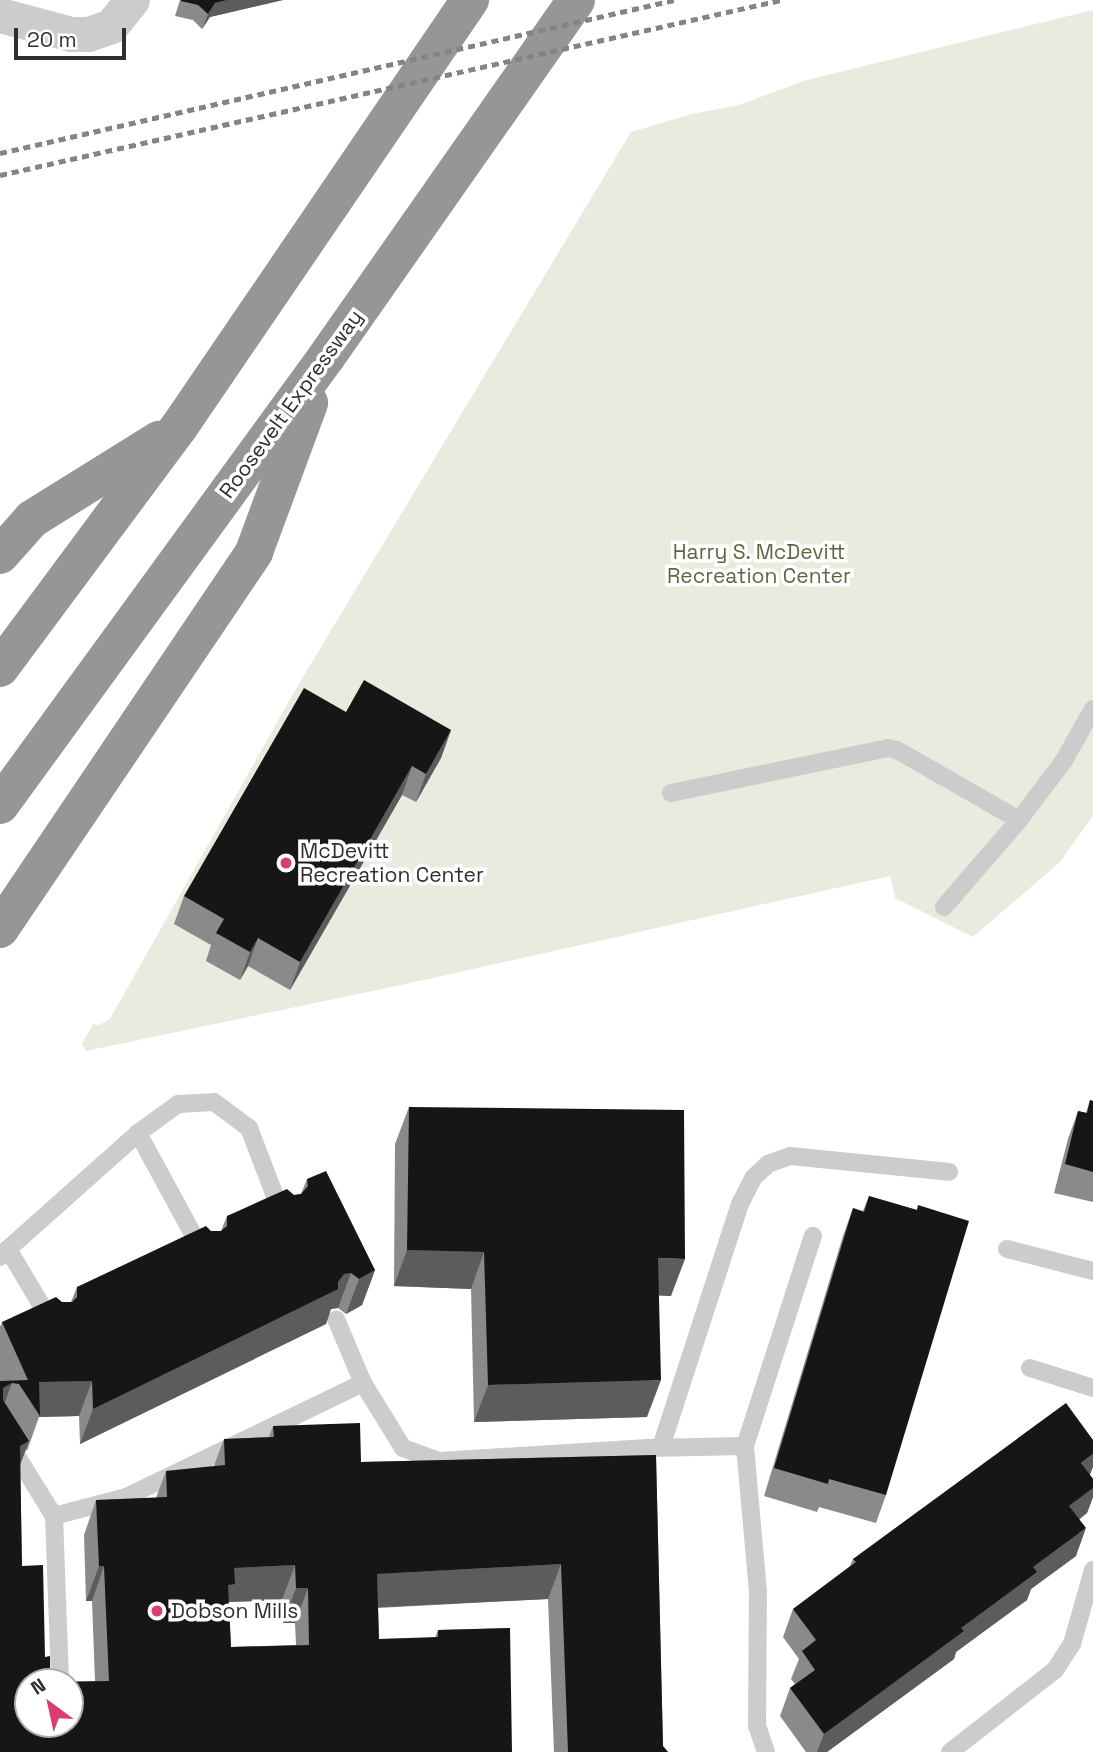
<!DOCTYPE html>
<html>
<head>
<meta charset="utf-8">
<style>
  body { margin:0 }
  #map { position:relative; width:1093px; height:1752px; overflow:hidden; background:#fff; font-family:"Space Grotesk",sans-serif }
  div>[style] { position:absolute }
  .green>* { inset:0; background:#e8ebdd }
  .service>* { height:18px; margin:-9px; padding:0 9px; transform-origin:9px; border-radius:9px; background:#ccc }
  .minor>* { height:35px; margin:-17.5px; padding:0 17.5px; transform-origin:17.5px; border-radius:17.5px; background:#ccc }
  .motorway>* { height:38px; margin:-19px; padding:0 19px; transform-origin:19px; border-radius:19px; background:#969696 }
  .rail>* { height:5px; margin-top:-2.5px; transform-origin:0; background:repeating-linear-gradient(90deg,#848484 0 7px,transparent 0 12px) }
  .wall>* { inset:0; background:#8a8a8a }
  .shaded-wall>* { inset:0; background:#5c5c5c }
  .building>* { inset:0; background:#161616 }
  .dots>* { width:19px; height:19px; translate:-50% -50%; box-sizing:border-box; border:4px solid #fff; border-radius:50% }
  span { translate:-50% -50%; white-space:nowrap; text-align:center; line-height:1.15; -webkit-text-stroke:7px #fff; paint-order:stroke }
  .street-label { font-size:21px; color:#2f2f2f }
  .park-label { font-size:21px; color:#5c673f }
  .poi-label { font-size:21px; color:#2f2f2f }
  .left { translate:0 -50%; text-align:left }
  .north { position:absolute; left:14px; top:1668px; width:70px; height:70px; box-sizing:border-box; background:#fff; border:2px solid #acacac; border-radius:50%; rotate:327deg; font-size:19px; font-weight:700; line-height:28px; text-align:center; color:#2f2f2f }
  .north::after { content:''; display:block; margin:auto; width:24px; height:32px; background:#d83e70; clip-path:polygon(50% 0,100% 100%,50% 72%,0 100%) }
  .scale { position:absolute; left:14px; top:28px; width:112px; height:32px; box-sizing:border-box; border:4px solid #2f2f2f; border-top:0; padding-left:9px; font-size:21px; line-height:24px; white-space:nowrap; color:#2f2f2f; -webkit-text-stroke:5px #fff; paint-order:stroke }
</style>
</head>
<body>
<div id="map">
  <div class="green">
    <div style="clip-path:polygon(1093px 10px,1093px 816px,1060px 862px,973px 937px,895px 898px,890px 876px,415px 982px,86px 1051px,82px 1044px,93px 1024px,99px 1025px,110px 1019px,297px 687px,631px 132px,692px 114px,739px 105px,803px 81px)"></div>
  </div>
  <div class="service">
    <div style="left:671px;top:793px;width:222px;rotate:-11.7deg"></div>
    <div style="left:888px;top:748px;width:9px;rotate:13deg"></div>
    <div style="left:897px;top:750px;width:141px;rotate:29.8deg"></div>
    <div style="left:1019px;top:820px;width:73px;rotate:-52.8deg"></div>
    <div style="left:1063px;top:762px;width:61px;rotate:-60.5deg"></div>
    <div style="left:944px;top:907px;width:115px;rotate:-49.2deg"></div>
    <div style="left:138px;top:1133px;width:49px;rotate:-35.9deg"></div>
    <div style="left:178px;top:1104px;width:36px;rotate:-3deg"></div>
    <div style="left:214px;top:1102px;width:44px;rotate:36.6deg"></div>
    <div style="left:249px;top:1128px;width:95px;rotate:69.1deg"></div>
    <div style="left:8px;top:1249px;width:174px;rotate:-41.7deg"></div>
    <div style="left:138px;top:1133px;width:134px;rotate:61.5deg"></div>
    <div style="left:1007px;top:1249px;width:89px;rotate:14.3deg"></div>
    <div style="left:0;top:1257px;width:11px;rotate:-45deg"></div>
    <div style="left:8px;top:1249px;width:86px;rotate:59.3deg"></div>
    <div style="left:1030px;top:1368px;width:66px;rotate:17.6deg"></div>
    <div style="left:363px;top:1383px;width:76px;rotate:58.4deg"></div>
    <div style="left:403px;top:1448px;width:38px;rotate:20deg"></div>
    <div style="left:439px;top:1461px;width:209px;rotate:-3.6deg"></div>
    <div style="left:648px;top:1448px;width:97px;rotate:-1.2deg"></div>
    <div style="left:0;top:1429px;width:102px;rotate:58.2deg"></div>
    <div style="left:54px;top:1516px;width:166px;rotate:87.9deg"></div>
    <div style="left:661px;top:1447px;width:256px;rotate:-72deg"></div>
    <div style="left:740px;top:1204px;width:29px;rotate:-63deg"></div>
    <div style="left:753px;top:1178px;width:21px;rotate:-43deg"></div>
    <div style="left:768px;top:1164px;width:23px;rotate:-20deg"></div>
    <div style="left:790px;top:1156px;width:160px;rotate:5.7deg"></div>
    <div style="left:54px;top:1516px;width:74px;rotate:-14.8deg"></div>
    <div style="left:126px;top:1497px;width:263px;rotate:-25.7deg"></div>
    <div style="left:363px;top:1383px;width:69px;rotate:-112.9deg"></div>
    <div style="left:766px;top:1752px;width:28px;rotate:-109deg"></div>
    <div style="left:757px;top:1726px;width:134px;rotate:-89.6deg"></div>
    <div style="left:758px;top:1592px;width:147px;rotate:-95.1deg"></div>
    <div style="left:745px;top:1446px;width:221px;rotate:-72.1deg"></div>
    <div style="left:950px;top:1752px;width:133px;rotate:-38deg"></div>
    <div style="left:1055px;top:1670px;width:31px;rotate:-57deg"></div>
    <div style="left:1072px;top:1644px;width:77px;rotate:-74.2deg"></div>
  </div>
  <div class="minor">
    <div style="left:0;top:15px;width:73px;rotate:15deg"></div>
    <div style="left:71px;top:34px;width:17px"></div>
    <div style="left:88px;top:34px;width:24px;rotate:-19deg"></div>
    <div style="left:111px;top:26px;width:33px;rotate:-51deg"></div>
  </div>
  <div class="motorway">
    <div style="left:0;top:555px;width:48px;rotate:-48.4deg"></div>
    <div style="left:32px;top:519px;width:150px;rotate:-31.9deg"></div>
    <div style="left:0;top:668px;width:300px;rotate:-53.4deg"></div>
    <div style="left:179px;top:427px;width:517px;rotate:-55.73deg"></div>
    <div style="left:0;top:805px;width:555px;rotate:-53.93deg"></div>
    <div style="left:327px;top:356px;width:434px;rotate:-55deg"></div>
    <div style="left:0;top:929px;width:455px;rotate:-56deg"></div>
    <div style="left:254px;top:552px;width:159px;rotate:-69.7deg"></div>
  </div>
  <div class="rail">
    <div style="left:0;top:153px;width:691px;rotate:-12.79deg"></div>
    <div style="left:0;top:175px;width:800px;rotate:-12.63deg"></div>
  </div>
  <div class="wall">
    <div style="clip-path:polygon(180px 0,283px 0,210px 17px,202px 29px,193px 20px,175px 16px)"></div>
    <div style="clip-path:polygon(346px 712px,451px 730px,441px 758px,416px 802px,402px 795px,290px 990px,248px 966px,240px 980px,206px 961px,211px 945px,174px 924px,184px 896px)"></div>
    <div style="clip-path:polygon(1090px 1100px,1093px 1101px,1093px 1202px,1054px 1193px,1068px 1139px,1078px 1111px,1086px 1113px)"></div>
    <div style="clip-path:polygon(409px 1107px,671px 1296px,659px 1295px,647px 1417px,474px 1422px,471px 1289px,394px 1286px,395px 1144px)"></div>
    <div style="clip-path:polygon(evenodd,307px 1179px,375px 1270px,362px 1305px,346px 1314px,338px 1308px,331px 1309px,326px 1324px,80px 1444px,79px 1416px,39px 1417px,27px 1451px,26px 1449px,20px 1465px,22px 1566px,45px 1657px,50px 1682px,95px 1681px,92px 1601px,86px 1601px,84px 1535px,96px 1500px,156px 1498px,166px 1471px,214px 1466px,224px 1439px,269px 1437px,273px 1426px,361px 1462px,656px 1455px,663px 1746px,668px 1752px,554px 1752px,548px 1599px,378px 1608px,379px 1639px,435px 1638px,438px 1630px,510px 1628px,0 1752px,0 1327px,2px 1322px,62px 1302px,71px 1302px,77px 1287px,211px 1231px,221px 1231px,227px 1216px,294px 1195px,301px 1194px,307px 1179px,282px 1600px,283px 1623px,295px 1623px,296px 1645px,231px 1647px,229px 1602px,282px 1600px)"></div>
    <div style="clip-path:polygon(869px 1196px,917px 1210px,918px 1205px,886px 1495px,876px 1523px,819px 1507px,817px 1512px,764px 1496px,843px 1236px,853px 1208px,863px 1211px)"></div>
    <div style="clip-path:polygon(1090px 1475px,1093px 1479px,1093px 1497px,1087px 1513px,1080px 1519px,1076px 1556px,1031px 1589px,1027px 1600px,956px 1652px,954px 1659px,827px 1752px,806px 1752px,780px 1716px,790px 1688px,795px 1684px,791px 1679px,799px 1659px,783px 1637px,793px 1609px,850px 1566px,853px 1559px)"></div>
  </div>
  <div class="shaded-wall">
    <div style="clip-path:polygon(227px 0,283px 0,210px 17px,202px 29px,208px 14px,215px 3px)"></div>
    <div style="clip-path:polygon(451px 730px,441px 758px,416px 802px,426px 774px)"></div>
    <div style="clip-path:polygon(412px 766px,402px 795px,290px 990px,300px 962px)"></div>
    <div style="clip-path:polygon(258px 938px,248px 966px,240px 980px,250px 952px)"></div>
    <div style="clip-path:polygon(407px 1250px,484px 1252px,471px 1289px,394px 1286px)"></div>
    <div style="clip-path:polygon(658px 1258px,685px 1259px,671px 1296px,644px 1295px)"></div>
    <div style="clip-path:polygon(375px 1270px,362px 1305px,346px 1314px,359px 1279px)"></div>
    <div style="clip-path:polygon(351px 1273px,338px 1308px,331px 1309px,326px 1324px,80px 1444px,93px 1409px,338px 1282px,344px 1274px)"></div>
    <div style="clip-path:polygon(661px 1380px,647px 1417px,474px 1422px,488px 1385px)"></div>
    <div style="clip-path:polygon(92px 1381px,79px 1416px,39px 1417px,39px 1382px)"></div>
    <div style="clip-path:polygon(12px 1383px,0 1415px,3px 1388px)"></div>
    <div style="clip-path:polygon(29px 1441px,16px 1476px,20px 1446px)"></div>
    <div style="clip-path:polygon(1093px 1454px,1093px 1467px,1089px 1477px,1081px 1463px)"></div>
    <div style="clip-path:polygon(1093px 1488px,1093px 1497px,1087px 1513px,1059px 1534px,1069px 1506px)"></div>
    <div style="clip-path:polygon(1086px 1528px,1076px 1556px,1031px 1589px,1027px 1600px,956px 1652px,954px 1659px,827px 1752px,817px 1752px,824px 1734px,961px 1628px,1033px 1567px)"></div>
    <div style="clip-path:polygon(561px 1564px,548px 1599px,364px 1608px,377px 1574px)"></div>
    <div style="clip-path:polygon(295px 1565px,282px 1600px,228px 1602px,216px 1620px,234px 1568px)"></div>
    <div style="clip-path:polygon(99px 1566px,104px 1566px,92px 1601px,86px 1601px)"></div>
    <div style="clip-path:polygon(296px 1588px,308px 1588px,295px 1623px,283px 1623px)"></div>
  </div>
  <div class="building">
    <div style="clip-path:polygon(181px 0,227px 0,215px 3px,208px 14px,198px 5px,181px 1px)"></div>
    <div style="clip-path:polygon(364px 680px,451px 730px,426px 774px,412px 766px,300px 962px,258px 938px,250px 952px,216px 933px,224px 919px,184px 896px,304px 688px,346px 712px)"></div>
    <div style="clip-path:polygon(1090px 1100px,1093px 1101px,1093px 1172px,1065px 1164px,1078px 1111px,1087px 1113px)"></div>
    <div style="clip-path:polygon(409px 1107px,684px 1110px,685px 1259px,658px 1258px,661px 1380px,488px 1385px,484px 1252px,407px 1250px)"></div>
    <div style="clip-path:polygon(evenodd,326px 1171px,375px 1270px,359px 1279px,351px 1273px,344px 1274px,338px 1282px,338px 1289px,93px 1409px,92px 1381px,39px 1382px,40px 1416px,19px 1384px,12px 1383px,3px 1388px,3px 1400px,29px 1441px,20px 1446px,22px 1566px,43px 1565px,45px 1657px,50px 1656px,50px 1682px,28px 1682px,28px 1724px,70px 1724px,70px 1682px,60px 1682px,109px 1681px,104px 1566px,99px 1566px,96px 1500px,167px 1497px,166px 1471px,225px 1465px,224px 1439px,274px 1437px,273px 1426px,360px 1423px,361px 1462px,656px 1455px,663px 1746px,668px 1752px,568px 1752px,561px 1564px,377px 1574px,379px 1639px,438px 1637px,438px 1630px,510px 1628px,512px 1752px,0 1752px,0 1381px,28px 1380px,2px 1322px,56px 1297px,62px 1302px,72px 1302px,77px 1297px,77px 1287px,206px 1226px,211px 1231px,221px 1231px,227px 1226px,227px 1216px,287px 1189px,294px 1195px,301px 1194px,308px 1186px,307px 1179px,326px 1171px,295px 1565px,296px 1588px,308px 1588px,309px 1645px,231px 1647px,228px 1585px,235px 1584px,234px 1568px,295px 1565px)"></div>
    <div style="clip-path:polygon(869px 1196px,917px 1210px,918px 1205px,969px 1221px,886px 1495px,829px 1479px,828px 1484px,774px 1468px,853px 1208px,864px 1212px)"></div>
    <div style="clip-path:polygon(1066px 1403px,1093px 1440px,1093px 1454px,1081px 1463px,1093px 1479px,1093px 1488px,1069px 1506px,1086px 1528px,1033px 1567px,1037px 1572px,961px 1628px,964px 1631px,824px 1734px,790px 1688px,815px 1670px,802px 1651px,816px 1640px,793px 1609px,856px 1562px,853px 1559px)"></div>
  </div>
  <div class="dots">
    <div style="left:286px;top:863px;background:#d83e70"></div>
    <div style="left:157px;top:1611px;background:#d83e70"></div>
  </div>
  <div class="street-label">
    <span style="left:291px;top:404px;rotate:-54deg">Roosevelt Expressway</span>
  </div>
  <div class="park-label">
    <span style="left:759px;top:564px">Harry S. McDevitt<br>Recreation Center</span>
  </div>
  <div class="poi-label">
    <span class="left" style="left:300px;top:863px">McDevitt<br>Recreation Center</span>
    <span class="left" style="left:171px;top:1611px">Dobson Mills</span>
  </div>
  <div class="north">N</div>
  <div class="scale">20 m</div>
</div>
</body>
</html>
